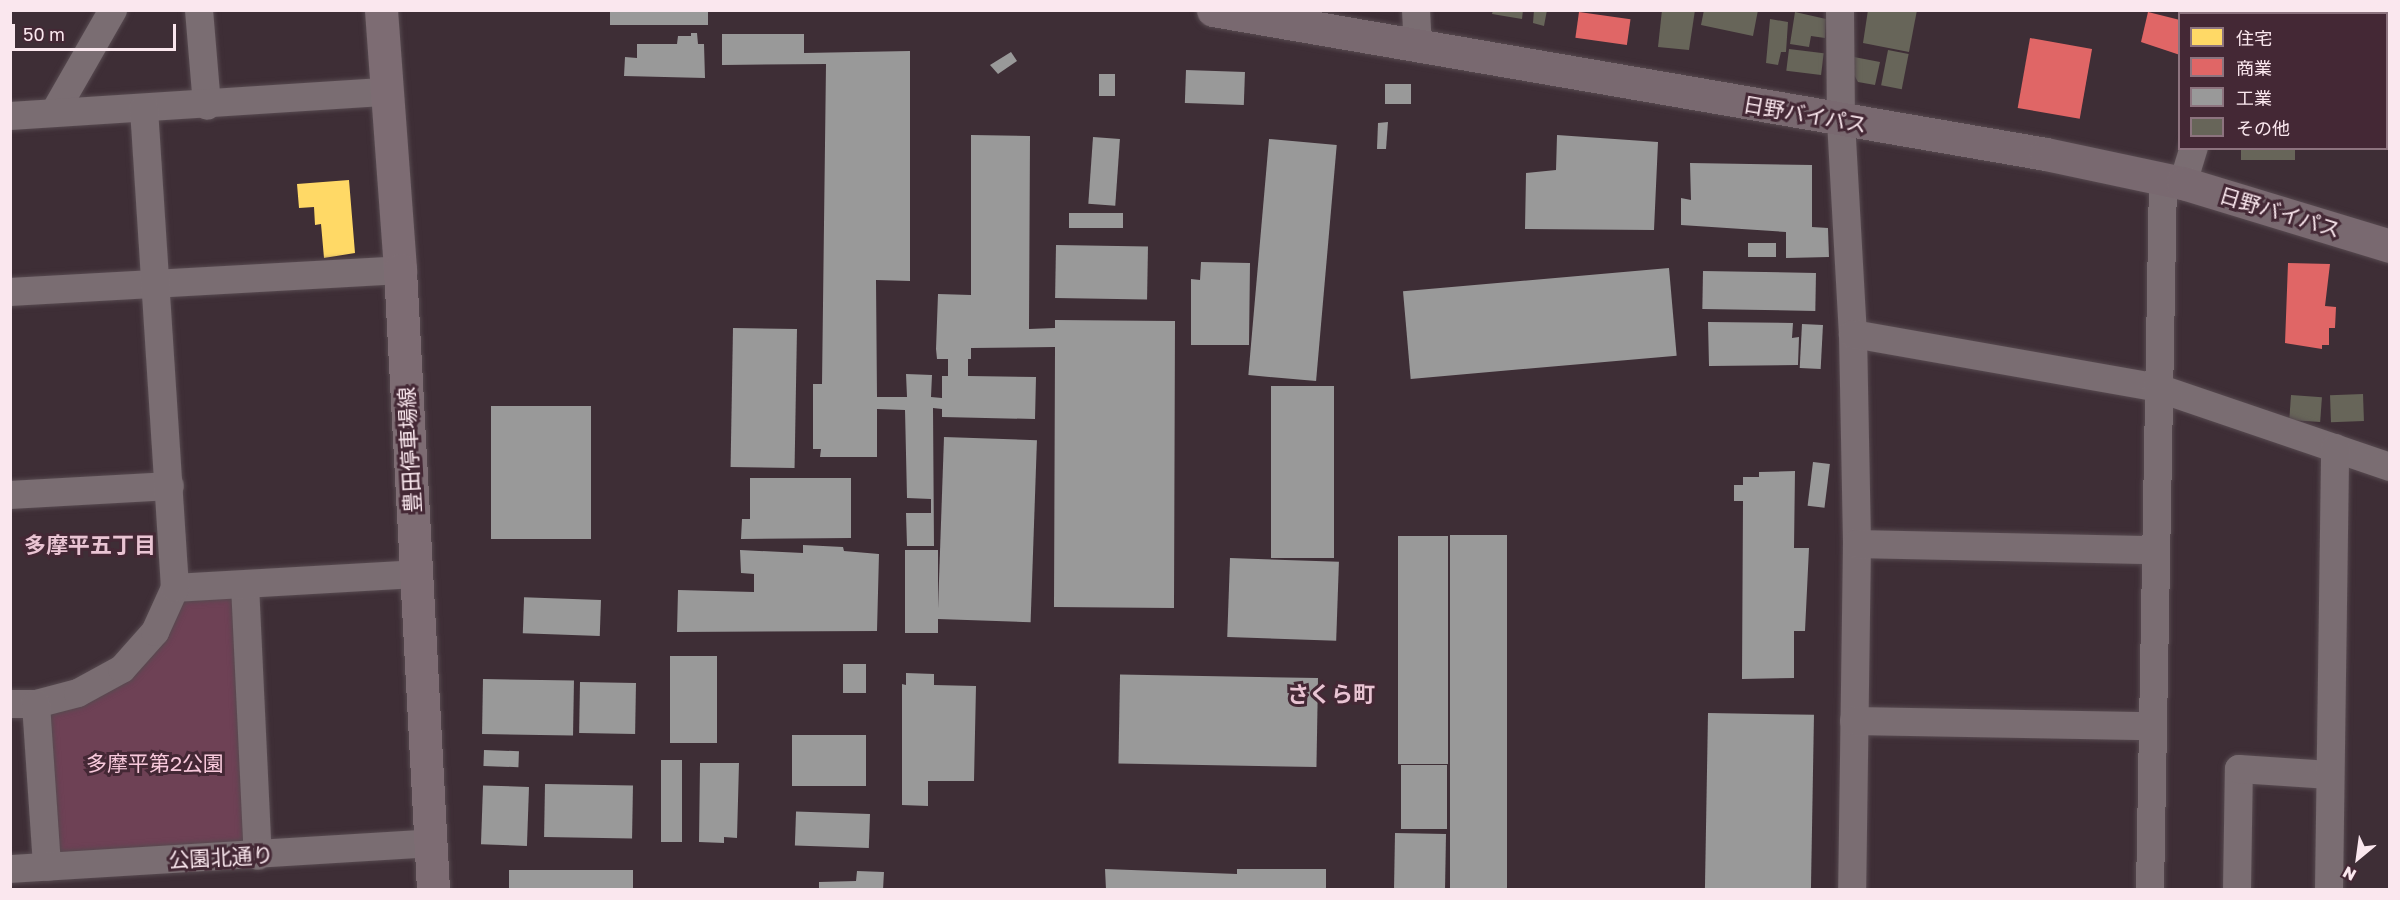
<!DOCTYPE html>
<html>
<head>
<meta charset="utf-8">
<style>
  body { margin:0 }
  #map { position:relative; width:2400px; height:900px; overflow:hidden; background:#3e2e36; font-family:"Golos Text","Noto Sans JP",sans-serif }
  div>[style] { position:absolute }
  .green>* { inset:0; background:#6e4155 }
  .homes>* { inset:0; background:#ffd966 }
  .shops>* { inset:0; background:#e06666; transform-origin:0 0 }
  .industry>* { inset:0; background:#999; transform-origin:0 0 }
  .building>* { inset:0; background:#676559; transform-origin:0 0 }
  .roads { filter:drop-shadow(0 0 2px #574a50) drop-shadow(0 0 2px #574a50) }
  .minor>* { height:28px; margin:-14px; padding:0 14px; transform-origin:14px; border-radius:14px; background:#7a6d72 }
  .major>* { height:33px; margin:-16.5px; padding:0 16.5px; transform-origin:16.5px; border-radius:16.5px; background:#7d6c73 }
  .highway>* { height:33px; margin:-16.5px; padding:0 16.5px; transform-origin:16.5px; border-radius:16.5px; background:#796970 }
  span { translate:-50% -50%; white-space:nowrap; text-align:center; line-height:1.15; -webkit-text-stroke:6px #442835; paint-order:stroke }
  .street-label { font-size:21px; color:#fae7ee }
  .park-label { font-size:21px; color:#f8c9dc }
  .neighbourhood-label { font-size:22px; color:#e9c4d3; font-weight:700 }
  .frame { position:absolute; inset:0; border:12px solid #fae7ee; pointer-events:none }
  .legend { position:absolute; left:2178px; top:12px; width:210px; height:138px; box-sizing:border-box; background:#442835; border:2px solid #8d747f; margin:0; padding:8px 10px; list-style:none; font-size:18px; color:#fae7ee }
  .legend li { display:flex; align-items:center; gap:12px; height:30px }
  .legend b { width:30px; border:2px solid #8d747f }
  .north { position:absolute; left:2328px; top:828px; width:60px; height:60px; -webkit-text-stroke:4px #442835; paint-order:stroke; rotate:209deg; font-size:16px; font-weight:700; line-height:24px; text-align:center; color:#fae7ee }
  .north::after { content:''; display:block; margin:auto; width:21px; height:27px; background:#fae7ee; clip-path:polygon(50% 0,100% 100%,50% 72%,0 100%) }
  .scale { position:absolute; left:12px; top:24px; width:164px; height:27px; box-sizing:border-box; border:3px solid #fae7ee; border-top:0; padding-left:8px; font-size:18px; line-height:21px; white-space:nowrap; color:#fae7ee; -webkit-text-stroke:4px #442835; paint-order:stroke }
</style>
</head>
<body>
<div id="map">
  <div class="green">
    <div style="clip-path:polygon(245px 585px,258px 856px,47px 867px,36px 704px,122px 669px,175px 588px)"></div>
  </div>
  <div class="homes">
    <div style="clip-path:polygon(349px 180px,355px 253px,324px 258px,321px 224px,315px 225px,314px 207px,299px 208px,297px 184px)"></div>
  </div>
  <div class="shops">
    <div style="left:1579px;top:12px;width:52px;height:26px;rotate:8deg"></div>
    <div style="clip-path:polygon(2148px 12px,2180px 20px,2180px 55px,2141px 42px)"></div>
    <div style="left:2030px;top:38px;width:63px;height:71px;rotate:10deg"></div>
    <div style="clip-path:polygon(2288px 263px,2330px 264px,2325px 306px,2336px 307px,2335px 328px,2329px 328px,2329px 345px,2322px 345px,2322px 349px,2285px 343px)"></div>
  </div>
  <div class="industry">
    <div style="left:610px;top:10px;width:98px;height:15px"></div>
    <div style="clip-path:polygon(691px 33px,697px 33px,698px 44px,704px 44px,705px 78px,624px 76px,625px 57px,637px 58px,637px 44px,677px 44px,678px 36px,691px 36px)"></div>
    <div style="clip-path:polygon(722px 34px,804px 34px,804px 53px,910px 51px,910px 281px,876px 280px,877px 397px,907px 397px,906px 374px,932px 375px,931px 397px,942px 398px,942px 376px,948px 376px,948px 359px,937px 359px,936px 349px,938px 294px,971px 295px,971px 135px,1030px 136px,1029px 329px,1055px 328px,1055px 320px,1175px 321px,1174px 608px,1054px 607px,1055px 347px,971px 348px,971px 359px,968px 359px,968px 376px,1036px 377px,1035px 419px,942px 417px,942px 409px,933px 408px,934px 546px,907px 546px,906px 513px,931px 513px,931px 499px,907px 498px,905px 410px,877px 409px,877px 457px,820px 457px,821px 449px,813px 449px,813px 384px,822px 384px,826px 64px,722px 65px)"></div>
    <div style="clip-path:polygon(1011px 52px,1017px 61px,998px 74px,990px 65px)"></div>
    <div style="left:1186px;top:70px;width:59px;height:33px;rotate:2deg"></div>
    <div style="left:1099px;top:74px;width:16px;height:22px"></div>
    <div style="left:1385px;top:84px;width:26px;height:20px"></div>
    <div style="clip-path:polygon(1388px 122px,1386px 149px,1377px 149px,1378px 123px)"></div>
    <div style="clip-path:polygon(1557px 135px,1658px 142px,1654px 230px,1525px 229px,1526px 173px,1556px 170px)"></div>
    <div style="left:1093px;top:137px;width:27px;height:67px;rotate:4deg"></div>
    <div style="left:1269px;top:139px;width:68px;height:237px;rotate:5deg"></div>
    <div style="clip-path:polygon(1690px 163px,1812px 165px,1812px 227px,1828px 228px,1829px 257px,1786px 258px,1786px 232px,1681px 225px,1681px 198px,1691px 200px)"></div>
    <div style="left:1069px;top:213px;width:54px;height:15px"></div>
    <div style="left:1748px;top:243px;width:28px;height:14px"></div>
    <div style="left:1056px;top:245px;width:92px;height:53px;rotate:1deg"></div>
    <div style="clip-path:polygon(1201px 262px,1250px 263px,1249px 345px,1191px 345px,1191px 279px,1200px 280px)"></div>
    <div style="left:1669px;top:268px;width:88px;height:267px;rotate:85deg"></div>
    <div style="left:1703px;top:271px;width:113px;height:38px;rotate:1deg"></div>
    <div style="clip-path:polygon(1708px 322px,1793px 323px,1792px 338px,1799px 337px,1798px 365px,1709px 366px)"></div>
    <div style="left:1802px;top:324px;width:21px;height:44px;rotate:3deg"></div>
    <div style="left:733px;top:328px;width:64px;height:139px;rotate:1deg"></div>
    <div style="left:1271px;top:386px;width:63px;height:172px"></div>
    <div style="left:491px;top:406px;width:100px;height:133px"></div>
    <div style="left:944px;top:437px;width:93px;height:182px;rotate:2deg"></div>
    <div style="left:1813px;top:462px;width:17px;height:44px;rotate:7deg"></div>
    <div style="clip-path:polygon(1795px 471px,1794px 548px,1809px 548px,1805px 631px,1794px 631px,1794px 678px,1742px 679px,1743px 501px,1734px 501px,1734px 485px,1743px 485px,1743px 477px,1759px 477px,1759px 472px)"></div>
    <div style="clip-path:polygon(750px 478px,851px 478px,851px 538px,741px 539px,742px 519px,750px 519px)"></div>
    <div style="left:1450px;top:535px;width:57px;height:355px"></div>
    <div style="left:1398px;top:536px;width:50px;height:228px"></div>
    <div style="clip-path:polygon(803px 545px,843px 547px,844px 551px,879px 554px,877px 631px,677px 632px,678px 590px,754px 592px,754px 574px,741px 573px,740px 550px,803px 553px)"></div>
    <div style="left:905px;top:550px;width:33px;height:83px"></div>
    <div style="left:1230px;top:558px;width:109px;height:79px;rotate:2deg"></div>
    <div style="left:601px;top:600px;width:36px;height:77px;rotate:92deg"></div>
    <div style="left:670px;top:656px;width:47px;height:87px"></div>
    <div style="left:843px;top:664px;width:23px;height:29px"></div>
    <div style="clip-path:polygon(906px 673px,934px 674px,934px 685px,976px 686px,974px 781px,928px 781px,928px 806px,902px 805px,902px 684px,906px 685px)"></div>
    <div style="left:1318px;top:678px;width:89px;height:198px;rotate:91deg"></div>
    <div style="left:483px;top:679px;width:91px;height:55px;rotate:1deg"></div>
    <div style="left:580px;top:682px;width:56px;height:51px;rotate:1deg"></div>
    <div style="left:1708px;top:713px;width:106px;height:177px;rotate:1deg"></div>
    <div style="left:792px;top:735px;width:74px;height:51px"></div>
    <div style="left:484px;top:750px;width:35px;height:16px;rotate:2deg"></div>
    <div style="left:661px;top:760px;width:21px;height:82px"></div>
    <div style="clip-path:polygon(700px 763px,739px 763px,737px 838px,724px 837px,724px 843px,699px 842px)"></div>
    <div style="left:1401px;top:765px;width:46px;height:64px"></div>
    <div style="left:545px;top:784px;width:88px;height:53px;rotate:1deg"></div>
    <div style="left:529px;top:787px;width:59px;height:46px;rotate:92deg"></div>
    <div style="left:870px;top:814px;width:34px;height:74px;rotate:92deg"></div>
    <div style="left:1446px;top:834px;width:56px;height:51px;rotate:91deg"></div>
    <div style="clip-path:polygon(1105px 869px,1237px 874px,1237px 869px,1326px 869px,1326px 890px,1106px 890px)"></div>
    <div style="left:509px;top:870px;width:124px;height:20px"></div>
    <div style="clip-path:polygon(857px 871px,884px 872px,883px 890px,819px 890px,819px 882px,856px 881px)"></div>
  </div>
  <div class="building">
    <div style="clip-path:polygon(1493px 10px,1523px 10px,1522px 19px,1492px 14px)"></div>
    <div style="clip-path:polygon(1534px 10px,1547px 10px,1544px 26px,1533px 23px)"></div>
    <div style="clip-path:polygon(1662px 10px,1695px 10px,1689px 50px,1658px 47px)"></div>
    <div style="clip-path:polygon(1704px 10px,1758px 10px,1753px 36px,1701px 25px)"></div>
    <div style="clip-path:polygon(1868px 10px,1917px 10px,1909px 52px,1863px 43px)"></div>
    <div style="clip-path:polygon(1795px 12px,1826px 19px,1825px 38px,1811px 36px,1809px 47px,1790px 44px)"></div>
    <div style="clip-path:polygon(1770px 19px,1788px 22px,1786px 52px,1781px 52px,1778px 65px,1766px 63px)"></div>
    <div style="left:2386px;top:48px;width:4px;height:40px"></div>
    <div style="left:1789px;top:49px;width:35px;height:22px;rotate:7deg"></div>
    <div style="left:1888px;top:50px;width:21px;height:36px;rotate:11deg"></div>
    <div style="clip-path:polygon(1854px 57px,1880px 62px,1875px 85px,1858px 82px,1853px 73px)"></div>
    <div style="left:2241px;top:148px;width:54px;height:12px"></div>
    <div style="left:2363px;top:394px;width:27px;height:33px;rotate:88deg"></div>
    <div style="left:2291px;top:395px;width:31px;height:25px;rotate:4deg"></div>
  </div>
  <div class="roads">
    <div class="minor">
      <div style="left:199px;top:10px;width:96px;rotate:85.2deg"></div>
      <div style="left:1416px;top:10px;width:36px;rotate:87deg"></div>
      <div style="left:1840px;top:10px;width:111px;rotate:89.5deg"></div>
      <div style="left:1841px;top:121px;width:213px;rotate:86.8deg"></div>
      <div style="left:1853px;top:334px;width:210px;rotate:88.9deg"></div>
      <div style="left:1857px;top:544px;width:346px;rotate:90.8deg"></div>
      <div style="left:54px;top:113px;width:119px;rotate:-60.2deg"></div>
      <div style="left:10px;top:116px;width:377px;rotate:-3.7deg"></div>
      <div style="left:2386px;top:118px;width:4px"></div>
      <div style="left:2183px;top:183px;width:37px;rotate:-73deg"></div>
      <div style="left:10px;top:292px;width:391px;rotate:-3.2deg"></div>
      <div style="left:1853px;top:334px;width:310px;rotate:10deg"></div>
      <div style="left:2158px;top:388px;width:245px;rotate:18.8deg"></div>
      <div style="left:10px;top:495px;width:160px;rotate:-3.2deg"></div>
      <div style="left:1857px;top:544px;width:297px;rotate:1.2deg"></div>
      <div style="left:245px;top:585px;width:271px;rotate:87.3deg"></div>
      <div style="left:175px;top:588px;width:240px;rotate:-3.3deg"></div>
      <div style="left:10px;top:704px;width:26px"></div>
      <div style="left:36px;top:704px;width:43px;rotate:-14.7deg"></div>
      <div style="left:78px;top:693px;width:50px;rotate:-28.6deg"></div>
      <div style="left:122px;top:669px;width:50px;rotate:-48.3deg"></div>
      <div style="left:155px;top:632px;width:48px;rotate:-65.6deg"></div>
      <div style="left:175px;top:588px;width:481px;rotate:-93.7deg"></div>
      <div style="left:36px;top:704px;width:163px;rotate:86.1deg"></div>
      <div style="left:1854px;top:721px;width:298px;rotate:1deg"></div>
      <div style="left:10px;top:869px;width:422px;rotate:-3.5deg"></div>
      <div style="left:2150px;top:890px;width:712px;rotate:-88.95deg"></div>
      <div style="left:2237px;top:890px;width:121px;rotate:-89.1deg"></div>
      <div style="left:2239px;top:769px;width:91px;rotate:3.8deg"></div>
      <div style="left:2329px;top:890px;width:442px;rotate:-89.2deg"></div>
    </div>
    <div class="major">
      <div style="left:381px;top:10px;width:261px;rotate:85.8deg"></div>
      <div style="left:400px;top:270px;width:621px;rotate:86.95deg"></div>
    </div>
    <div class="highway">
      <div style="left:1213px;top:10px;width:845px;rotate:9.81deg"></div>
      <div style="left:2046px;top:154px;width:140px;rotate:12deg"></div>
      <div style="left:2183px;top:183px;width:216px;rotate:16.9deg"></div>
    </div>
  </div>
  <div class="street-label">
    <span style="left:1805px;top:114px;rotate:10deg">日野バイパス</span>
    <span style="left:2280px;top:212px;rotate:17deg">日野バイパス</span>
    <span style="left:409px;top:450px;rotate:-93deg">豊田停車場線</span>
    <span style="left:221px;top:857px;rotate:-3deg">公園北通り</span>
  </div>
  <div class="park-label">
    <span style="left:155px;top:763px">多摩平第2公園</span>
  </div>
  <div class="neighbourhood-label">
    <span style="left:90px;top:545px">多摩平五丁目</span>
    <span style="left:1331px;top:694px">さくら町</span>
  </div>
  <div class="frame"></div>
  <ul class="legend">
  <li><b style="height:16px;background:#ffd966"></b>住宅</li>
  <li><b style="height:16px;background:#e06666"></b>商業</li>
  <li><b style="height:16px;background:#999"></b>工業</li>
  <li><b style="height:16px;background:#676559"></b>その他</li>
  </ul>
  <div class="north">N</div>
  <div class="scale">50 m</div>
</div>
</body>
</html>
